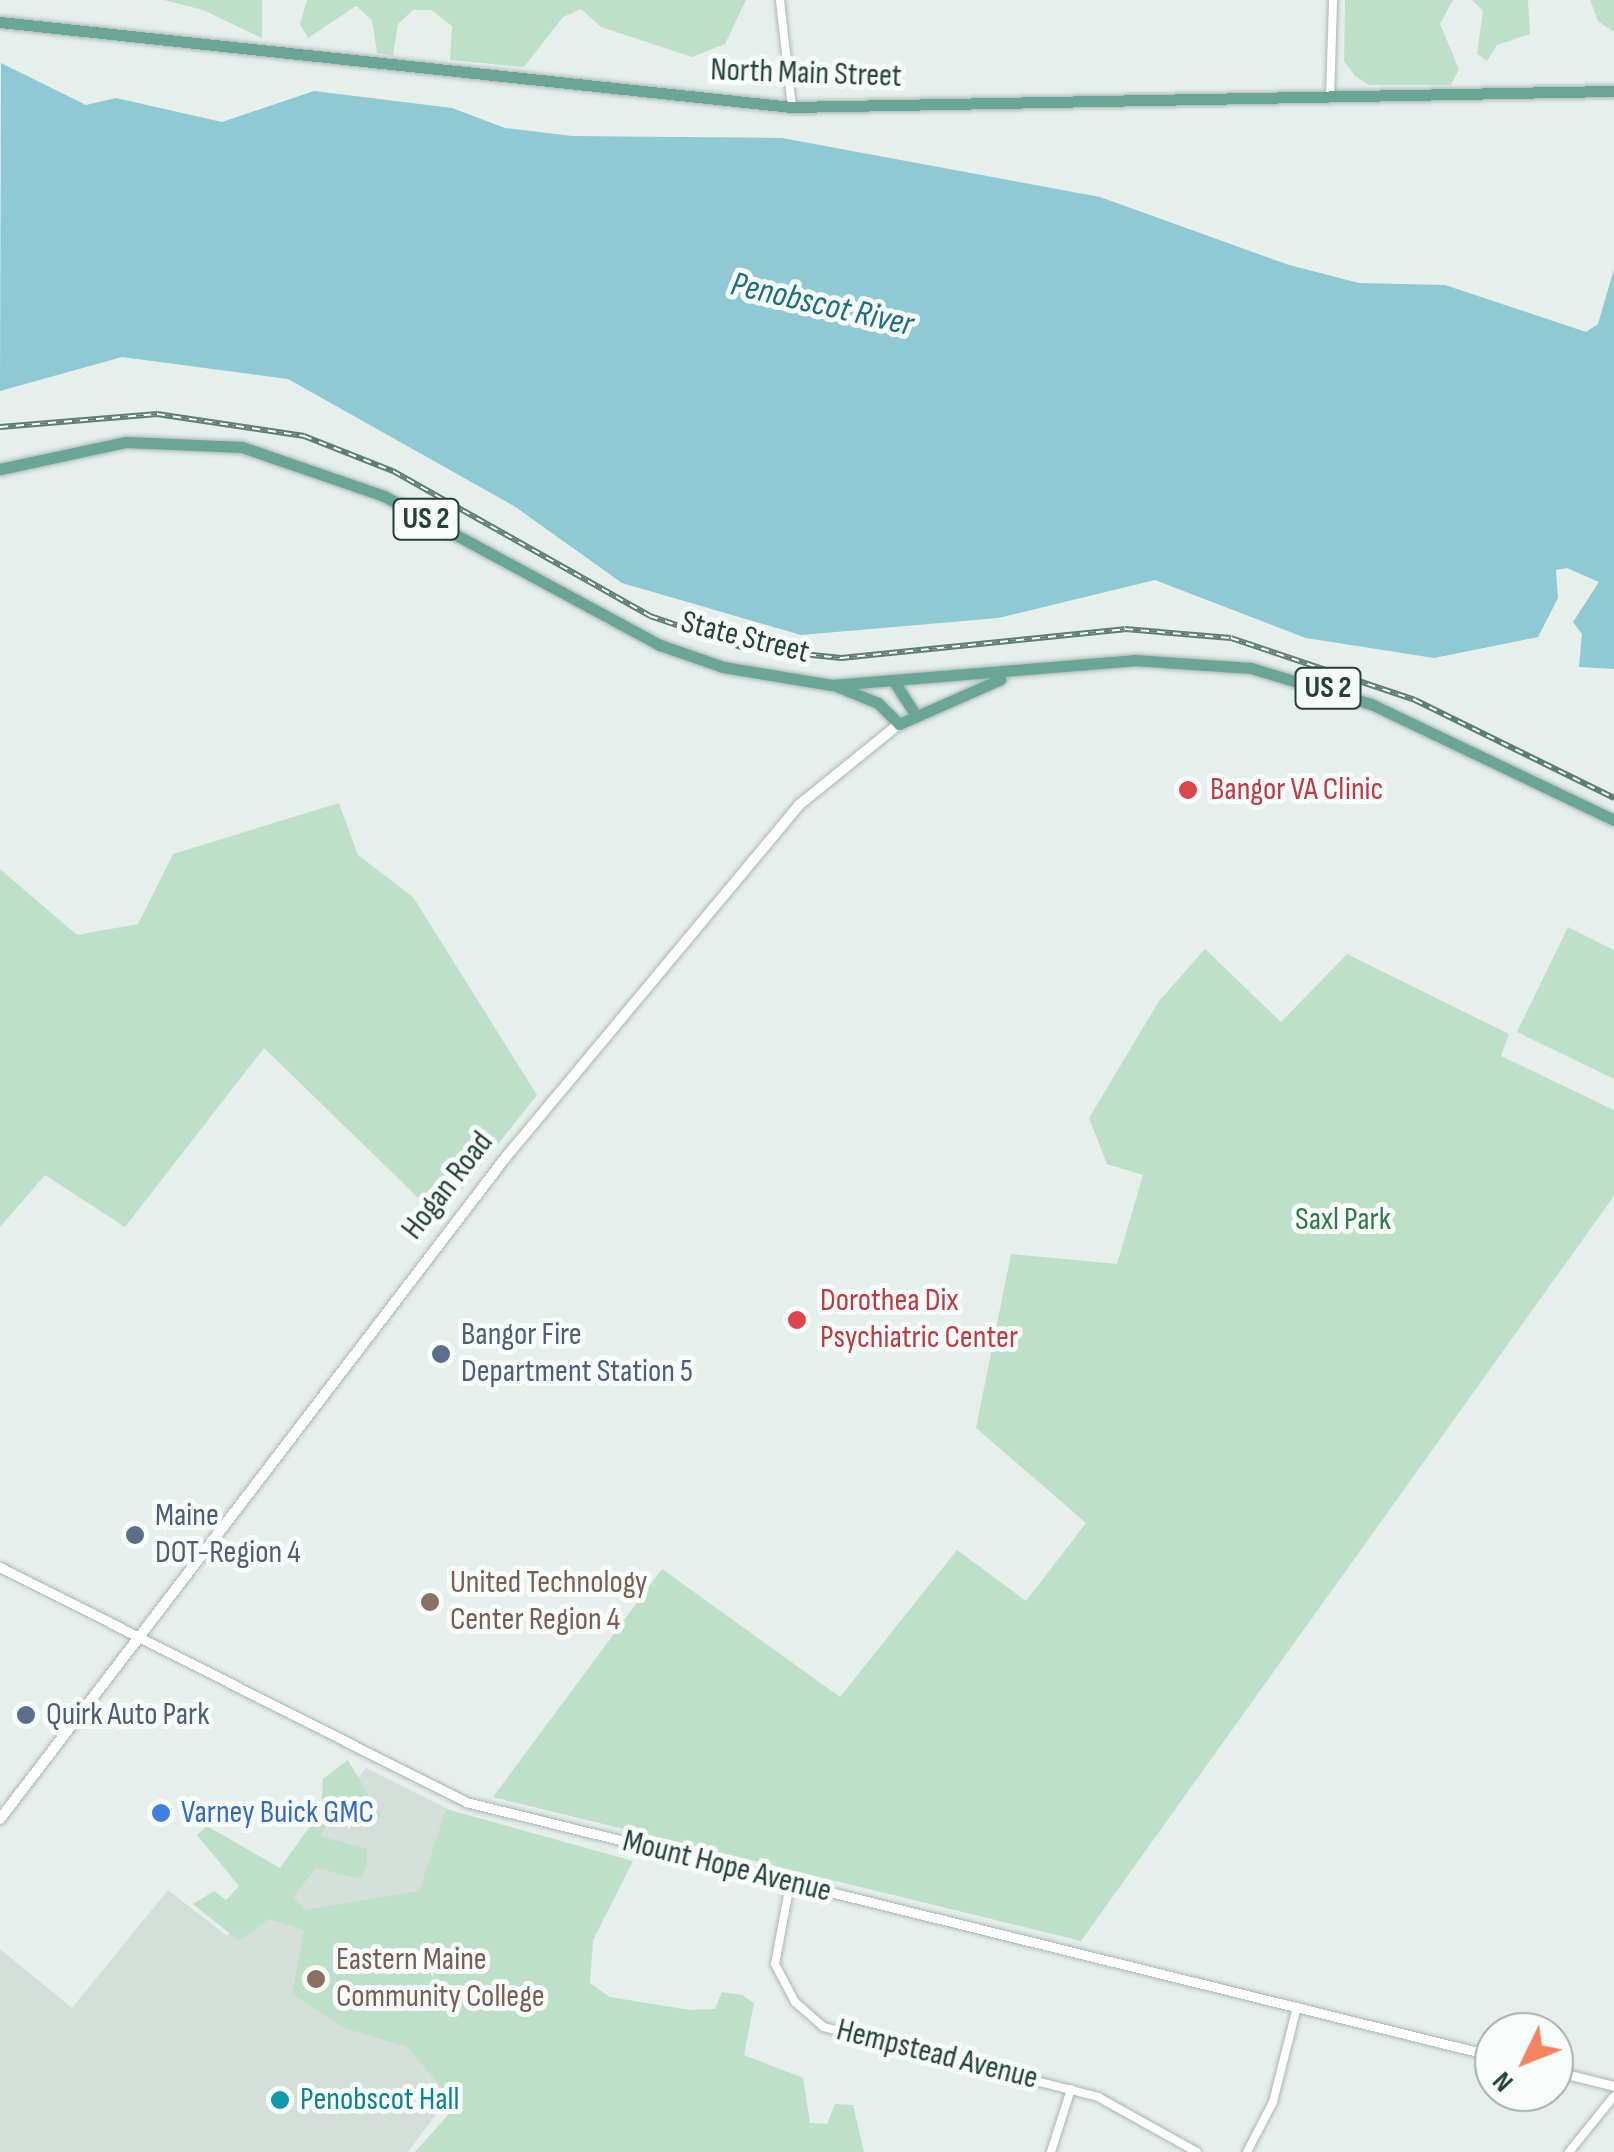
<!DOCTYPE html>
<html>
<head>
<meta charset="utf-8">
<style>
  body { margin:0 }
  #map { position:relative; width:1614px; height:2152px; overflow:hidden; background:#e6efeb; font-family:"Sofia Sans Condensed",sans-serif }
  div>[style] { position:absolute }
  .built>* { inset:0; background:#d4dfda }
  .green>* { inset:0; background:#bfe0c8 }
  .water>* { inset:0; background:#8ec9d4 }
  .roads { filter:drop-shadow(0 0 2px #a8b8b2) drop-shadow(0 0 2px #a8b8b2) }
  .minor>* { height:8px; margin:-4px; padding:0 4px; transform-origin:4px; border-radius:4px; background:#fff }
  .tertiary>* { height:9px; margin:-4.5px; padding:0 4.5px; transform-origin:4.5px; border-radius:4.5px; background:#fff }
  .secondary>* { height:10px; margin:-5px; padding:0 5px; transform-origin:5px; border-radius:5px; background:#fff }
  .primary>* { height:11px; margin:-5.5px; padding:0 5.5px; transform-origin:5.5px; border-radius:5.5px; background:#6aa596 }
  .rail>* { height:6px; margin-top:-3px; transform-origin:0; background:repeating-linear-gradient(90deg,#f7fbf9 0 8px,#5f7d75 0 16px); box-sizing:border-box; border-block:2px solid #5f7d75 }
  .dots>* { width:28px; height:28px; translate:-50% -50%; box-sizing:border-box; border:5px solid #f7fbf9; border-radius:50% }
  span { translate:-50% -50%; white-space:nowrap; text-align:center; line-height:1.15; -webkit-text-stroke:10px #f7fbf9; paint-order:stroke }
  .shield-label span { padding:2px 8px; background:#f7fbf9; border:2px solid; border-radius:8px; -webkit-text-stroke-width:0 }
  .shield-label { font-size:30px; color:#24423a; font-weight:700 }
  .street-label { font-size:32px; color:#24423a }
  .health-label { font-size:32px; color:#be3a42 }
  .left { translate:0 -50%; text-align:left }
  .park-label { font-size:32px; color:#2d7a4b }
  .service-label { font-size:32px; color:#4e5e75 }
  .education-label { font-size:32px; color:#785e54 }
  .shop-label { font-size:32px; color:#366cbe }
  .culture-label { font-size:32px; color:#0d838f }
  .water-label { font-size:35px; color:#1c6f80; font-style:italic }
  .north { position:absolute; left:1474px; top:2012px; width:100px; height:100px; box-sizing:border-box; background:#f7fbf9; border:2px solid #a3b1ad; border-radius:50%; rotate:227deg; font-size:28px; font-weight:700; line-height:40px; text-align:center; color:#24423a }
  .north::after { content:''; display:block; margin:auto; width:35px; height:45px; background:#f4845f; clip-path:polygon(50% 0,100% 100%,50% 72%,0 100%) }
</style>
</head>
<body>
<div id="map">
  <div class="built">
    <div style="clip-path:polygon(366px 1768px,470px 1820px,625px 1859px,408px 2152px,0 2152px,0 1949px,72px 2008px,168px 1890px,227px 1936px)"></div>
  </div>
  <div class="green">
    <div style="clip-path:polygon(164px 0,262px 0,262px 38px,203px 10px)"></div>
    <div style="clip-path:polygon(307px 0,746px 0,725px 44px,692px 57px,601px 27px,581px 9px,563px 17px,524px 67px,450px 60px,452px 26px,431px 10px,413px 10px,398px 24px,393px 56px,377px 53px,372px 20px,356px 6px,308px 38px,300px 24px)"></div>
    <div style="clip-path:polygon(1345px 0,1453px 0,1440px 24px,1459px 69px,1451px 85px,1369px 85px,1355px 76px,1344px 61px)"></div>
    <div style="clip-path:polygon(1472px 0,1528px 0,1530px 34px,1497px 45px,1487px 61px,1477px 54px,1483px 11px)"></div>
    <div style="clip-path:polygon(1590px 0,1614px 0,1614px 32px,1598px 21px)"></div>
    <div style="clip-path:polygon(339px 803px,358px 855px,413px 897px,537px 1095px,439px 1218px,264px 1048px,125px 1227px,45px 1175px,0 1227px,0 869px,77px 935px,138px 924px,173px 854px)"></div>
    <div style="clip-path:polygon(1568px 927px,1614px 950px,1614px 1079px,1517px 1032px)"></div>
    <div style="clip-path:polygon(1205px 949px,1281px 1022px,1347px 954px,1509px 1034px,1501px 1056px,1614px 1110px,1614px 1196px,1081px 1941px,493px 1797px,662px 1569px,840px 1697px,957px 1550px,1026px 1601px,1086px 1523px,976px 1428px,1011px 1254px,1117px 1264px,1143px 1175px,1107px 1164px,1089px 1118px,1159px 1001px)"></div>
    <div style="clip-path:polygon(348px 1760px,382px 1818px,330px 1819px,320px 1836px,367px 1849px,367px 1865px,360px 1879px,316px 1868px,293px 1897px,305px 1910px,419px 1891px,446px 1809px,633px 1861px,593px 1940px,590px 1983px,610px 1997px,690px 2010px,715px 2009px,722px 1992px,742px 1995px,754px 2003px,744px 2055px,803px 2078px,810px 2123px,827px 2124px,835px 2104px,853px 2105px,864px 2152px,415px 2152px,449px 2114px,449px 2096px,407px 2047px,344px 2028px,292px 1994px,304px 1930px,269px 1919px,239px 1941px,193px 1904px,214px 1891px,226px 1900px,239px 1886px,197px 1835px,207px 1826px,280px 1868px,321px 1811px,323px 1779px)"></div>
  </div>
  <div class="water">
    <div style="clip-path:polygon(1px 63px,86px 105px,116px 98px,222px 122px,314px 91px,452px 108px,505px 128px,572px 136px,782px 138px,1100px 197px,1289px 265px,1359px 283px,1445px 285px,1586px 332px,1598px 324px,1614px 269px,1614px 669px,1579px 667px,1582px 634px,1573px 622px,1599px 582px,1567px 568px,1556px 570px,1558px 598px,1538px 637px,1434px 658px,1306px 638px,1155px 580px,998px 618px,801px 635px,622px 583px,514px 506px,288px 379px,122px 357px,0 391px)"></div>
  </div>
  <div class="roads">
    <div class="minor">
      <div style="left:780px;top:0;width:108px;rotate:83.6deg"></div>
      <div style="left:1330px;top:97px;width:97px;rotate:-88.2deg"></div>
      <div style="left:790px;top:1884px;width:81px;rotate:100.6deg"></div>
      <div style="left:775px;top:1964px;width:43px;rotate:62.2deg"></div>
      <div style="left:795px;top:2002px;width:38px;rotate:41deg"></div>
      <div style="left:824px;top:2027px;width:283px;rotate:14.3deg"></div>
      <div style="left:1098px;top:2097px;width:113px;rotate:29.1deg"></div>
      <div style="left:1051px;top:2152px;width:66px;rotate:-72.4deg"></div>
      <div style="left:1247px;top:2152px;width:56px;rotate:-62.5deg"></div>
      <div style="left:1273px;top:2102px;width:98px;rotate:-75.8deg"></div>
      <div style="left:1569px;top:2152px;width:72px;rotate:-51.2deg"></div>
    </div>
    <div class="tertiary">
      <div style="left:0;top:1567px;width:522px;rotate:26.76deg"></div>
      <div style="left:466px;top:1802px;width:1059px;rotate:13.88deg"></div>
      <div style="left:1554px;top:2071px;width:62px;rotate:14deg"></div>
    </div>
    <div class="secondary">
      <div style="left:0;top:1819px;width:833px;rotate:-52.61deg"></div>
      <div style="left:506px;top:1157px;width:458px;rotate:-50.2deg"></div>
      <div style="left:799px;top:805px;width:129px;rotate:-39deg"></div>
    </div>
    <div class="primary">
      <div style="left:0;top:22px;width:797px;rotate:6.13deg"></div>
      <div style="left:792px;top:107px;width:822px;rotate:-1.12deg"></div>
      <div style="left:0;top:469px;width:129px;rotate:-12.1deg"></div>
      <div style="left:126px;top:442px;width:116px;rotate:2.5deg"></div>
      <div style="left:242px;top:447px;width:150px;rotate:19deg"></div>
      <div style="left:384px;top:496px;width:314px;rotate:28.4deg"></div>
      <div style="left:660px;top:645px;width:67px;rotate:19.2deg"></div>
      <div style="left:723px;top:667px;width:110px;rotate:9.4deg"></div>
      <div style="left:832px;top:685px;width:303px;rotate:-4.7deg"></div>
      <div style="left:1134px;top:660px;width:117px;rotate:3.9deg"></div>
      <div style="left:1251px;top:668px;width:125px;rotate:16.7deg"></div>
      <div style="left:1371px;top:704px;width:269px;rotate:25.5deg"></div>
      <div style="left:893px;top:680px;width:40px;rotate:57.1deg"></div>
      <div style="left:836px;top:686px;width:45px;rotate:22deg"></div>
      <div style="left:878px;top:703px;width:30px;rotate:45deg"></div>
      <div style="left:899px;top:724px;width:111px;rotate:-23.8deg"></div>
    </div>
  </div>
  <div class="rail">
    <div style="left:0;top:427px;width:158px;rotate:-4.7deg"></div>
    <div style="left:157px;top:414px;width:149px;rotate:8.5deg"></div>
    <div style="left:304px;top:436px;width:96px;rotate:21.5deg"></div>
    <div style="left:393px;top:471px;width:295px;rotate:29.4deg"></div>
    <div style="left:650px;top:616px;width:99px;rotate:18.8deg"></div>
    <div style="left:744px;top:648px;width:98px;rotate:5.9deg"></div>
    <div style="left:841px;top:658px;width:285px;rotate:-5.8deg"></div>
    <div style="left:1125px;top:629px;width:106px;rotate:4.9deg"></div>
    <div style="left:1231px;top:638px;width:194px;rotate:18.6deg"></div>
    <div style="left:1415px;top:700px;width:222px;rotate:26.2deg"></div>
  </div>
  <div class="dots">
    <div style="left:1188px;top:790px;background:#e0444e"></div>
    <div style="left:797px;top:1320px;background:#e0444e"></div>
    <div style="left:441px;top:1354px;background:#5c6f8a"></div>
    <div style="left:135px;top:1535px;background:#5c6f8a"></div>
    <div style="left:430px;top:1602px;background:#8d6e63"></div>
    <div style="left:26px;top:1715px;background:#5c6f8a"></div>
    <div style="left:161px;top:1813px;background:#3f7fe0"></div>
    <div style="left:316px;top:1979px;background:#8d6e63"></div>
    <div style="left:280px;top:2100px;background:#0f9aa8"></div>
  </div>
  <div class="shield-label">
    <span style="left:426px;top:519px">US 2</span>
    <span style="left:1328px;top:688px">US 2</span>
  </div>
  <div class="street-label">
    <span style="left:806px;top:74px;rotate:2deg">North Main Street</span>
    <span style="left:745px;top:638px;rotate:14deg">State Street</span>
    <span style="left:448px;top:1186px;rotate:-52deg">Hogan Road</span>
    <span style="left:727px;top:1867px;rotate:14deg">Mount Hope Avenue</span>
    <span style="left:937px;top:2055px;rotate:14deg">Hempstead Avenue</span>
  </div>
  <div class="health-label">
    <span class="left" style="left:1210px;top:790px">Bangor VA Clinic</span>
    <span class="left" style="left:820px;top:1320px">Dorothea Dix<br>Psychiatric Center</span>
  </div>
  <div class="park-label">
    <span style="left:1343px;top:1220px">Saxl Park</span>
  </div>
  <div class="service-label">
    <span class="left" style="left:461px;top:1354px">Bangor Fire<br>Department Station 5</span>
    <span class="left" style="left:155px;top:1535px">Maine<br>DOT-Region 4</span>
    <span class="left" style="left:46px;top:1715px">Quirk Auto Park</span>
  </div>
  <div class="education-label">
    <span class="left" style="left:450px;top:1602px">United Technology<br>Center Region 4</span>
    <span class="left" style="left:336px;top:1979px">Eastern Maine<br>Community College</span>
  </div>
  <div class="shop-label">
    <span class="left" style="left:181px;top:1813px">Varney Buick GMC</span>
  </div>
  <div class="culture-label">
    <span class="left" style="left:300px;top:2100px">Penobscot Hall</span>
  </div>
  <div class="water-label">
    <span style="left:822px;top:305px;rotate:13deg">Penobscot River</span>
  </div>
  <div class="north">N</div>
</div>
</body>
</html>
